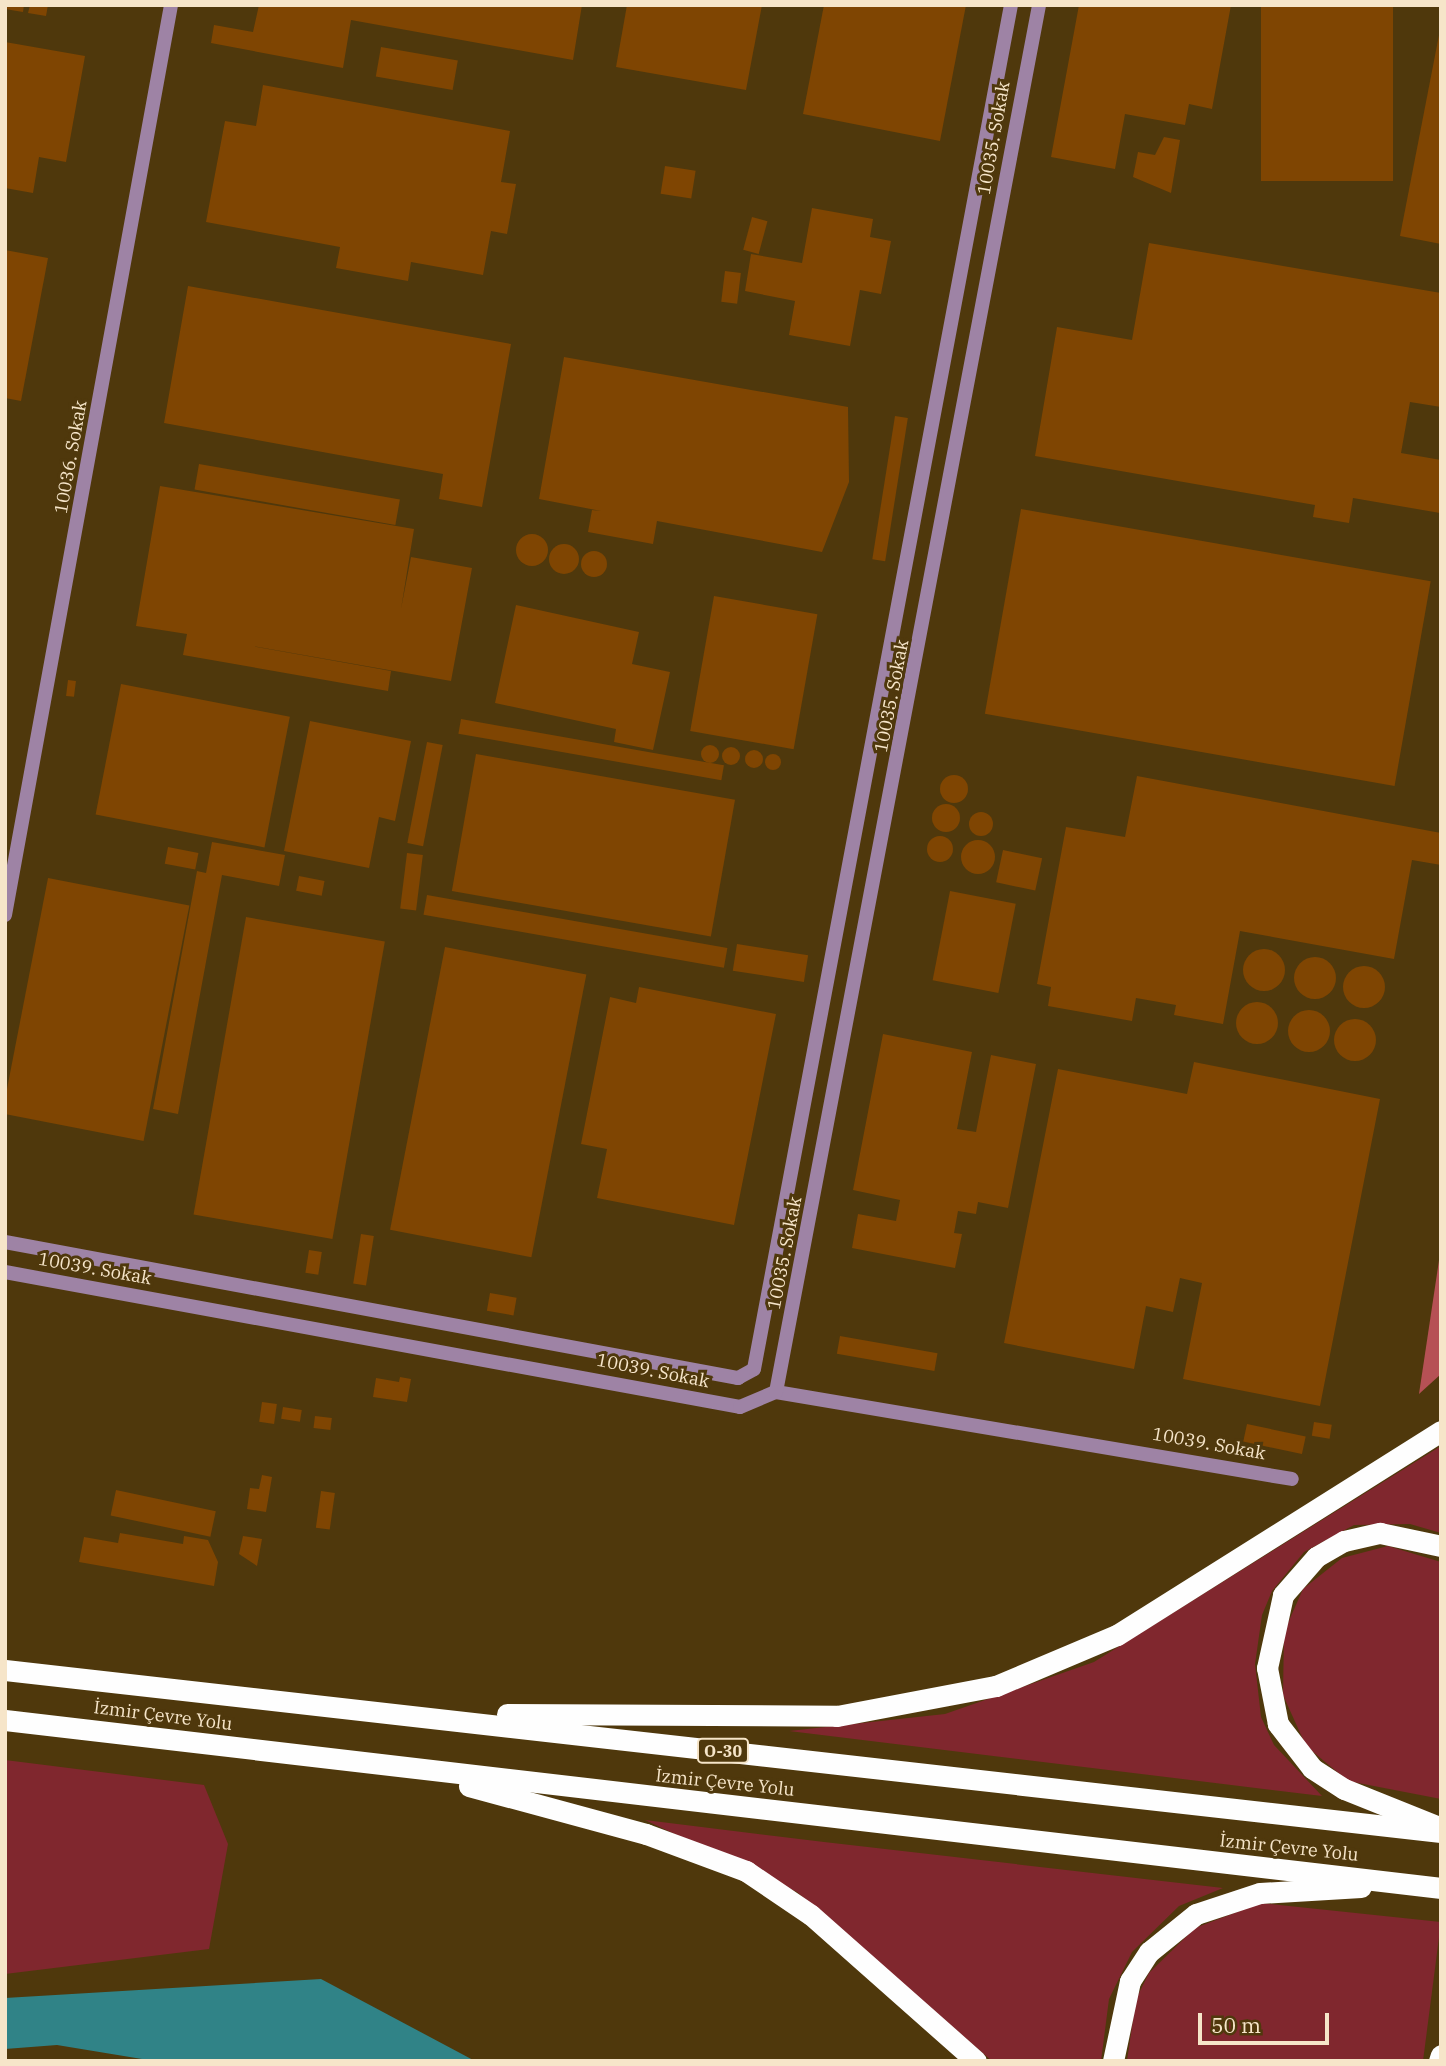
<!DOCTYPE html>
<html>
<head>
<meta charset="utf-8">
<style>
  body { margin:0 }
  #map { position:relative; width:1446px; height:2066px; overflow:hidden; background:#4f380c; font-family:"IBM Plex Serif",serif }
  div>[style] { position:absolute }
  .green>* { inset:0; background:#80272e }
  .forest>* { inset:0; background:#b65155 }
  .water>* { inset:0; background:#308387 }
  .building>* { inset:0; background:#7f4502; transform-origin:0 0 }
  .round { border-radius:50% }
  .minor>* { height:14px; margin:-7px; padding:0 7px; transform-origin:7px; border-radius:7px; background:#9e83a5 }
  .tertiary>* { height:14px; margin:-7px; padding:0 7px; transform-origin:7px; border-radius:7px; background:#9e83a5 }
  .motorway>* { height:21px; margin:-10.5px; padding:0 10.5px; transform-origin:10.5px; border-radius:10.5px; background:#fefefe }
  span { translate:-50% -50%; white-space:nowrap; text-align:center; line-height:1.15; -webkit-text-stroke:6px #4f380c; paint-order:stroke }
  .shield-label span { padding:2px 5px; background:#4f380c; border:2px solid; border-radius:5px; -webkit-text-stroke-width:0 }
  .shield-label { font-size:16px; color:#f6e5c9; font-weight:700 }
  .street-label { font-size:18px; color:#f6e5c9 }
  .frame { position:absolute; inset:0; border:7px solid #f6e5c9; pointer-events:none }
  .scale { position:absolute; left:1198px; top:2013px; width:131px; height:32px; box-sizing:border-box; border:4px solid #f6e5c9; border-top:0; padding-left:9px; font-size:21px; line-height:24px; white-space:nowrap; color:#f6e5c9; -webkit-text-stroke:5px #4f380c; paint-order:stroke }
</style>
</head>
<body>
<div id="map">
  <div class="green">
    <div style="clip-path:polygon(1441px 1446px,1441px 1533px,1410px 1524px,1354px 1525px,1304px 1552px,1272px 1591px,1262px 1615px,1255px 1664px,1261px 1717px,1274px 1745px,1322px 1796px,789px 1731px,945px 1714px,1094px 1662px)"></div>
    <div style="clip-path:polygon(1388px 1546px,1441px 1562px,1441px 1799px,1348px 1781px,1306px 1746px,1283px 1695px,1284px 1632px,1303px 1589px,1342px 1558px)"></div>
    <div style="clip-path:polygon(5px 1760px,204px 1785px,228px 1844px,209px 1949px,5px 1974px)"></div>
    <div style="clip-path:polygon(645px 1820px,824px 1842px,1223px 1888px,1179px 1906px,1132px 1952px,1109px 1999px,1101px 2061px,992px 2061px,797px 1892px)"></div>
    <div style="clip-path:polygon(1261px 1903px,1441px 1922px,1423px 2061px,1127px 2061px,1136px 1999px,1149px 1973px,1195px 1928px)"></div>
  </div>
  <div class="forest">
    <div style="clip-path:polygon(1441px 1247px,1441px 1374px,1419px 1394px)"></div>
  </div>
  <div class="water">
    <div style="clip-path:polygon(321px 1979px,475px 2061px,154px 2061px,57px 2045px,5px 2049px,5px 1998px)"></div>
  </div>
  <div class="building">
    <div style="clip-path:polygon(5px 5px,24px 5px,23px 12px,5px 9px)"></div>
    <div style="clip-path:polygon(30px 5px,48px 5px,46px 16px,28px 13px)"></div>
    <div style="clip-path:polygon(259px 5px,582px 5px,573px 60px,351px 20px,343px 68px,211px 43px,214px 25px,253px 32px)"></div>
    <div style="clip-path:polygon(627px 5px,762px 5px,746px 90px,616px 67px)"></div>
    <div style="clip-path:polygon(824px 5px,966px 5px,940px 141px,803px 114px)"></div>
    <div style="clip-path:polygon(1079px 5px,1231px 5px,1212px 109px,1189px 104px,1185px 125px,1125px 114px,1115px 169px,1051px 157px)"></div>
    <div style="left:1261px;top:5px;width:132px;height:176px"></div>
    <div style="clip-path:polygon(1439px 35px,1441px 35px,1441px 244px,1400px 236px)"></div>
    <div style="clip-path:polygon(5px 42px,85px 56px,66px 162px,39px 157px,33px 193px,5px 188px)"></div>
    <div style="left:381px;top:47px;width:78px;height:30px;rotate:10deg"></div>
    <div style="clip-path:polygon(263px 85px,510px 131px,501px 182px,516px 184px,507px 234px,491px 231px,483px 275px,411px 262px,408px 281px,336px 268px,340px 247px,206px 222px,225px 121px,256px 126px)"></div>
    <div style="clip-path:polygon(1164px 137px,1180px 140px,1171px 193px,1133px 177px,1138px 152px,1155px 155px)"></div>
    <div style="left:665px;top:166px;width:31px;height:28px;rotate:9deg"></div>
    <div style="clip-path:polygon(812px 208px,873px 219px,870px 237px,891px 241px,881px 294px,860px 290px,850px 346px,789px 335px,795px 301px,745px 291px,751px 254px,802px 263px)"></div>
    <div style="left:752px;top:217px;width:16px;height:34px;rotate:15deg"></div>
    <div style="clip-path:polygon(1149px 243px,1441px 293px,1441px 407px,1410px 402px,1401px 453px,1441px 460px,1440px 513px,1353px 498px,1349px 523px,1313px 517px,1315px 505px,1035px 456px,1057px 327px,1132px 340px)"></div>
    <div style="clip-path:polygon(5px 250px,48px 258px,21px 401px,5px 398px)"></div>
    <div style="left:725px;top:271px;width:16px;height:31px;rotate:7deg"></div>
    <div style="clip-path:polygon(188px 286px,511px 344px,482px 507px,439px 499px,443px 474px,164px 423px)"></div>
    <div style="clip-path:polygon(564px 357px,848px 407px,849px 482px,822px 552px,657px 521px,653px 544px,588px 532px,592px 510px,601px 511px,539px 499px)"></div>
    <div style="left:895px;top:416px;width:13px;height:145px;rotate:9deg"></div>
    <div style="left:199px;top:464px;width:204px;height:26px;rotate:10deg"></div>
    <div style="clip-path:polygon(160px 486px,414px 529px,401px 609px,411px 557px,472px 568px,451px 681px,190px 635px,391px 671px,388px 691px,183px 655px,187px 634px,136px 626px)"></div>
    <div style="left:1021px;top:509px;width:416px;height:208px;rotate:10deg"></div>
    <div class="round" style="left:516px;top:534px;width:32px;height:32px"></div>
    <div class="round" style="left:549px;top:544px;width:30px;height:30px"></div>
    <div class="round" style="left:581px;top:551px;width:26px;height:26px"></div>
    <div style="left:714px;top:596px;width:105px;height:137px;rotate:10deg"></div>
    <div style="clip-path:polygon(516px 605px,639px 632px,632px 664px,670px 672px,653px 750px,614px 742px,616px 729px,495px 703px)"></div>
    <div style="left:68px;top:680px;width:8px;height:16px;rotate:7deg"></div>
    <div style="left:121px;top:684px;width:172px;height:133px;rotate:11deg"></div>
    <div style="left:461px;top:719px;width:267px;height:15px;rotate:10deg"></div>
    <div style="clip-path:polygon(310px 721px,411px 741px,395px 821px,379px 817px,369px 868px,284px 851px)"></div>
    <div style="left:427px;top:742px;width:16px;height:103px;rotate:11deg"></div>
    <div class="round" style="left:701px;top:745px;width:18px;height:18px"></div>
    <div class="round" style="left:722px;top:747px;width:18px;height:18px"></div>
    <div class="round" style="left:745px;top:750px;width:18px;height:18px"></div>
    <div class="round" style="left:765px;top:754px;width:16px;height:16px"></div>
    <div style="left:476px;top:754px;width:263px;height:139px;rotate:10deg"></div>
    <div class="round" style="left:940px;top:775px;width:28px;height:28px"></div>
    <div style="clip-path:polygon(1137px 776px,1441px 833px,1441px 865px,1412px 860px,1394px 959px,1240px 931px,1223px 1024px,1174px 1015px,1176px 1005px,1136px 998px,1132px 1021px,1048px 1006px,1051px 987px,1037px 984px,1066px 827px,1125px 837px)"></div>
    <div class="round" style="left:932px;top:804px;width:28px;height:28px"></div>
    <div class="round" style="left:969px;top:812px;width:24px;height:24px"></div>
    <div class="round" style="left:927px;top:836px;width:26px;height:26px"></div>
    <div class="round" style="left:961px;top:840px;width:34px;height:34px"></div>
    <div style="clip-path:polygon(212px 842px,285px 855px,279px 886px,222px 875px,178px 1114px,153px 1109px,197px 871px,206px 873px)"></div>
    <div style="left:168px;top:847px;width:31px;height:17px;rotate:11deg"></div>
    <div style="left:1003px;top:850px;width:40px;height:33px;rotate:12deg"></div>
    <div style="left:407px;top:853px;width:16px;height:56px;rotate:7deg"></div>
    <div style="left:299px;top:876px;width:26px;height:15px;rotate:11deg"></div>
    <div style="left:48px;top:878px;width:144px;height:240px;rotate:11deg"></div>
    <div style="left:950px;top:891px;width:67px;height:91px;rotate:11deg"></div>
    <div style="left:427px;top:895px;width:305px;height:20px;rotate:10deg"></div>
    <div style="left:246px;top:917px;width:141px;height:302px;rotate:10deg"></div>
    <div style="left:737px;top:944px;width:72px;height:27px;rotate:9deg"></div>
    <div style="left:445px;top:947px;width:144px;height:288px;rotate:11deg"></div>
    <div class="round" style="left:1243px;top:949px;width:42px;height:42px"></div>
    <div class="round" style="left:1294px;top:957px;width:42px;height:42px"></div>
    <div class="round" style="left:1343px;top:966px;width:42px;height:42px"></div>
    <div style="clip-path:polygon(639px 987px,776px 1014px,734px 1225px,597px 1198px,607px 1149px,581px 1144px,610px 997px,636px 1003px)"></div>
    <div class="round" style="left:1236px;top:1002px;width:42px;height:42px"></div>
    <div class="round" style="left:1288px;top:1010px;width:42px;height:42px"></div>
    <div class="round" style="left:1334px;top:1019px;width:42px;height:42px"></div>
    <div style="clip-path:polygon(883px 1034px,972px 1052px,957px 1129px,976px 1132px,991px 1055px,1036px 1064px,1008px 1208px,978px 1202px,976px 1214px,958px 1211px,954px 1233px,962px 1234px,955px 1268px,852px 1248px,858px 1214px,896px 1221px,900px 1200px,853px 1190px)"></div>
    <div style="clip-path:polygon(1194px 1062px,1380px 1099px,1320px 1406px,1183px 1379px,1202px 1283px,1180px 1278px,1173px 1312px,1146px 1306px,1134px 1369px,1004px 1343px,1058px 1069px,1187px 1094px)"></div>
    <div style="left:361px;top:1234px;width:13px;height:50px;rotate:9deg"></div>
    <div style="left:309px;top:1250px;width:13px;height:23px;rotate:9deg"></div>
    <div style="left:490px;top:1293px;width:27px;height:18px;rotate:10deg"></div>
    <div style="left:840px;top:1336px;width:99px;height:18px;rotate:10deg"></div>
    <div style="clip-path:polygon(400px 1377px,411px 1379px,407px 1402px,373px 1397px,376px 1378px,399px 1382px)"></div>
    <div style="left:262px;top:1402px;width:15px;height:20px;rotate:8deg"></div>
    <div style="left:283px;top:1407px;width:19px;height:12px;rotate:9deg"></div>
    <div style="left:315px;top:1416px;width:17px;height:12px;rotate:7deg"></div>
    <div style="left:1314px;top:1422px;width:18px;height:14px;rotate:9deg"></div>
    <div style="left:1247px;top:1424px;width:60px;height:18px;rotate:12deg"></div>
    <div style="clip-path:polygon(262px 1475px,272px 1477px,266px 1512px,247px 1509px,250px 1488px,259px 1489px)"></div>
    <div style="left:116px;top:1490px;width:102px;height:26px;rotate:12deg"></div>
    <div style="left:321px;top:1491px;width:14px;height:37px;rotate:8deg"></div>
    <div style="clip-path:polygon(120px 1533px,183px 1544px,184px 1536px,208px 1540px,218px 1562px,214px 1586px,79px 1562px,84px 1537px,118px 1543px)"></div>
    <div style="clip-path:polygon(243px 1536px,262px 1539px,257px 1566px,239px 1554px)"></div>
  </div>
  <div class="minor">
    <div style="left:5px;top:915px;width:925px;rotate:-79.66deg"></div>
    <div style="left:776px;top:1392px;width:523px;rotate:9.57deg"></div>
  </div>
  <div class="tertiary">
    <div style="left:5px;top:1242px;width:746px;rotate:10.51deg"></div>
    <div style="left:738px;top:1378px;width:18px;rotate:-29deg"></div>
    <div style="left:754px;top:1369px;width:1388px;rotate:-79.33deg"></div>
    <div style="left:5px;top:1272px;width:747px;rotate:10.41deg"></div>
    <div style="left:740px;top:1407px;width:39px;rotate:-23deg"></div>
    <div style="left:776px;top:1392px;width:1412px;rotate:-79.26deg"></div>
  </div>
  <div class="motorway">
    <div style="left:5px;top:1670px;width:1445px;rotate:6.44deg"></div>
    <div style="left:507px;top:1714px;width:330px;rotate:0.3deg"></div>
    <div style="left:837px;top:1716px;width:162px;rotate:-10.7deg"></div>
    <div style="left:996px;top:1686px;width:131px;rotate:-22.9deg"></div>
    <div style="left:1117px;top:1635px;width:383px;rotate:-32.2deg"></div>
    <div style="left:5px;top:1720px;width:1446px;rotate:6.67deg"></div>
    <div style="left:469px;top:1786px;width:183px;rotate:15.2deg"></div>
    <div style="left:646px;top:1834px;width:107px;rotate:20.3deg"></div>
    <div style="left:746px;top:1871px;width:78px;rotate:34.1deg"></div>
    <div style="left:811px;top:1915px;width:220px;rotate:41.5deg"></div>
    <div style="left:1439px;top:1827px;width:102px;rotate:-158.2deg"></div>
    <div style="left:1344px;top:1789px;width:38px;rotate:-147deg"></div>
    <div style="left:1312px;top:1768px;width:56px;rotate:-127.7deg"></div>
    <div style="left:1278px;top:1724px;width:57px;rotate:-101.1deg"></div>
    <div style="left:1267px;top:1668px;width:75px;rotate:-77.6deg"></div>
    <div style="left:1283px;top:1595px;width:50px;rotate:-49deg"></div>
    <div style="left:1316px;top:1557px;width:32px;rotate:-30deg"></div>
    <div style="left:1344px;top:1541px;width:37px;rotate:-13deg"></div>
    <div style="left:1380px;top:1533px;width:62px;rotate:12deg"></div>
    <div style="left:1113px;top:2061px;width:82px;rotate:-78deg"></div>
    <div style="left:1130px;top:1981px;width:35px;rotate:-57deg"></div>
    <div style="left:1149px;top:1952px;width:60px;rotate:-39deg"></div>
    <div style="left:1196px;top:1914px;width:67px;rotate:-18.2deg"></div>
    <div style="left:1260px;top:1893px;width:101px;rotate:-3.4deg"></div>
    <div style="left:1439px;top:2061px;width:6px;rotate:-72deg"></div>
  </div>
  <div class="shield-label">
    <span style="left:723px;top:1751px">O-30</span>
  </div>
  <div class="street-label">
    <span style="left:994px;top:138px;rotate:-80deg">10035. Sokak</span>
    <span style="left:71px;top:457px;rotate:-80deg">10036. Sokak</span>
    <span style="left:892px;top:696px;rotate:-79deg">10035. Sokak</span>
    <span style="left:785px;top:1253px;rotate:-79deg">10035. Sokak</span>
    <span style="left:95px;top:1269px;rotate:10deg">10039. Sokak</span>
    <span style="left:653px;top:1371px;rotate:11deg">10039. Sokak</span>
    <span style="left:1209px;top:1444px;rotate:10deg">10039. Sokak</span>
    <span style="left:163px;top:1716px;rotate:7deg">İzmir Çevre Yolu</span>
    <span style="left:725px;top:1783px;rotate:6deg">İzmir Çevre Yolu</span>
    <span style="left:1289px;top:1848px;rotate:6deg">İzmir Çevre Yolu</span>
  </div>
  <div class="frame"></div>
  <div class="scale">50 m</div>
</div>
</body>
</html>
